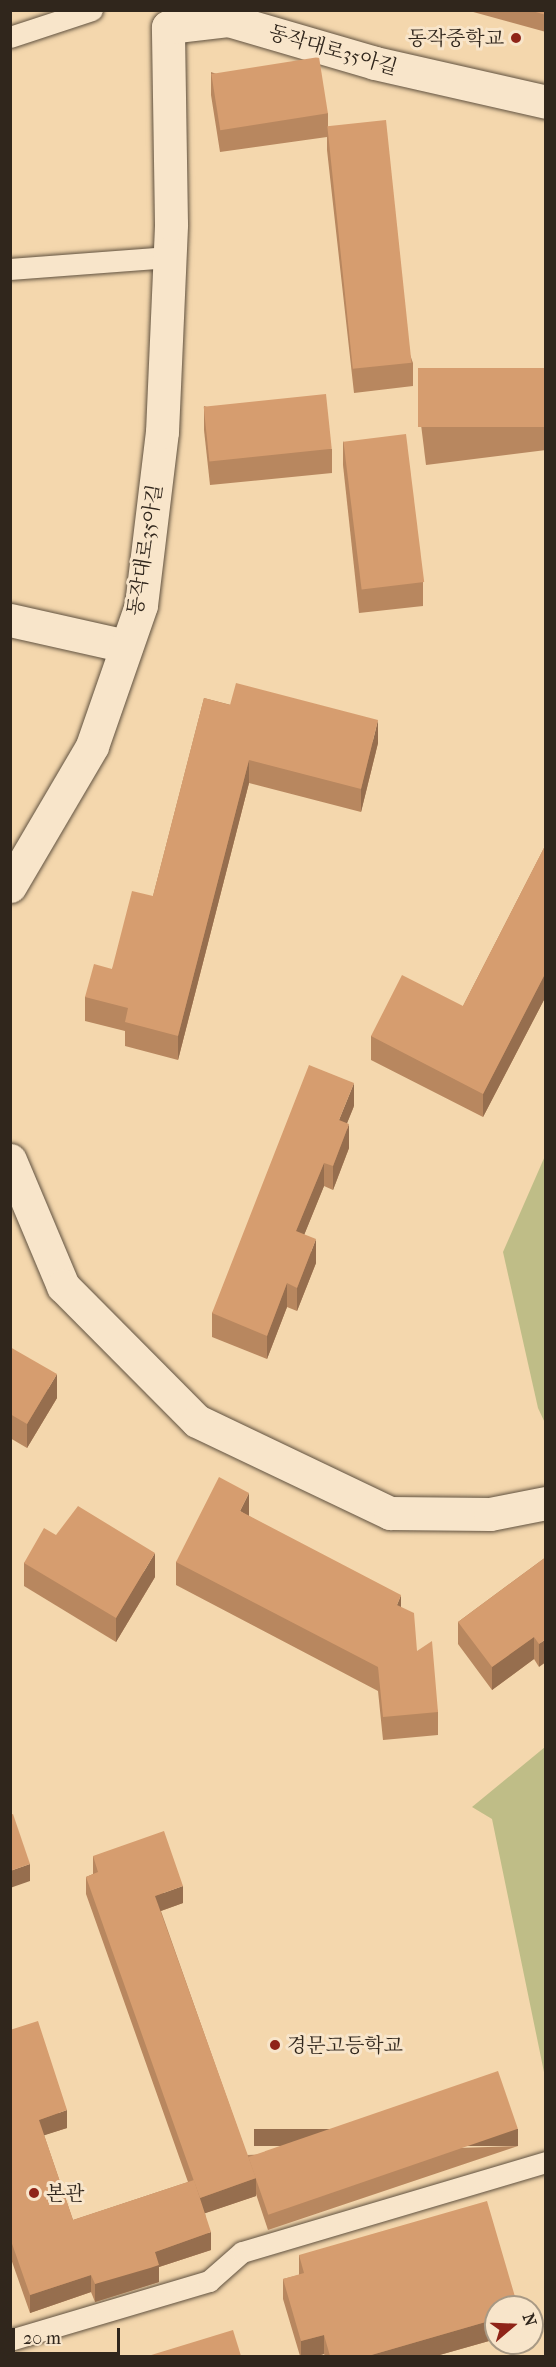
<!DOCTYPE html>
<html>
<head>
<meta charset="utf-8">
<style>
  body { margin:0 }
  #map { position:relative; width:556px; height:2367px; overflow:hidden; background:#f4d7ad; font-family:"IM FELL French Canon","Noto Serif KR",serif }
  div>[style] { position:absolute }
  .green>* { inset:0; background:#bfbd87 }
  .roads { filter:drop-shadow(0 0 2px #615240) drop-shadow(0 0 2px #615240) }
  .service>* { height:21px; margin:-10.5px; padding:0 10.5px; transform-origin:10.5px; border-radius:10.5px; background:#f8e5ca }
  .minor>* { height:33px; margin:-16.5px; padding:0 16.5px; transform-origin:16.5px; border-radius:16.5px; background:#f8e5ca }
  .wall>* { inset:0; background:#b8875f }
  .shaded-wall>* { inset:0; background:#966e4e; transform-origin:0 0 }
  .building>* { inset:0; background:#d69d6f; transform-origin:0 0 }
  .dots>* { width:16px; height:16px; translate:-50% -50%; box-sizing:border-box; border:3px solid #f8e5ca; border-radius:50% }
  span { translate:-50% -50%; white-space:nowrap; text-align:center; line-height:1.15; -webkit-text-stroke:6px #f8e5ca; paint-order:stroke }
  .poi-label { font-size:20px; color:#30261c }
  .right { translate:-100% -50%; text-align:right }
  .left { translate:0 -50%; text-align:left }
  .street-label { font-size:20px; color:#30261c }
  .frame { position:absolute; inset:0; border:12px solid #30261c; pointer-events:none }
  .north { position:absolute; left:484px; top:2295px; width:60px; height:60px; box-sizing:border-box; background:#f8e5ca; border:2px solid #a89984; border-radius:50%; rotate:71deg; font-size:16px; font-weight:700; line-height:24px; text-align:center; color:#30261c }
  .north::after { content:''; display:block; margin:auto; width:21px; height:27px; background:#8f2418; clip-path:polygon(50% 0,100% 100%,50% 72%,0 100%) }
  .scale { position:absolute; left:12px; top:2328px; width:108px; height:27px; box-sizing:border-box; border:3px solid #30261c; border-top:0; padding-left:8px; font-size:18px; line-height:21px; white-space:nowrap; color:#30261c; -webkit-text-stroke:4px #f8e5ca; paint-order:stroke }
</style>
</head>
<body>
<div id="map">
  <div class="green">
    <div style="clip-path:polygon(545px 1156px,545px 1423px,538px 1408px,503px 1252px)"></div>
    <div style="clip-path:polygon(545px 1747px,545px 2077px,492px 1819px,472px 1807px)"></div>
  </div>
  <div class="roads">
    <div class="service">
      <div style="left:10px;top:37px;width:86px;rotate:-18.2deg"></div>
      <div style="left:10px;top:269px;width:159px;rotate:-4.3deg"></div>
      <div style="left:10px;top:2340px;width:208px;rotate:-16.5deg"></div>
      <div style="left:209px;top:2281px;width:44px;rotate:-41.3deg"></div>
      <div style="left:242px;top:2252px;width:317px;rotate:-16.5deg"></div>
    </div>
    <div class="minor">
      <div style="left:10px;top:620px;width:119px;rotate:12.6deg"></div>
      <div style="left:10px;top:886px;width:162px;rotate:-59.6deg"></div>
      <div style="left:92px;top:746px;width:149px;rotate:-70.8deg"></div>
      <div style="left:141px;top:605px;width:174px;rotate:-83.1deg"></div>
      <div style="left:162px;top:432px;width:208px;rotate:-87.5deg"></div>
      <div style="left:171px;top:224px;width:197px;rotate:-90.9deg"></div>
      <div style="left:168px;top:27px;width:60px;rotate:-6.7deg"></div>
      <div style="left:228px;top:20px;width:153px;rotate:16.3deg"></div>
      <div style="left:375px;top:63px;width:175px;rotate:12.8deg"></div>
      <div style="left:10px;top:1160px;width:137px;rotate:67.2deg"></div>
      <div style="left:63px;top:1286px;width:190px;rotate:45.2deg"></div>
      <div style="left:197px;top:1421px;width:214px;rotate:25.5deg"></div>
      <div style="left:390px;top:1513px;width:100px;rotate:0.6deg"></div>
      <div style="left:490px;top:1514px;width:57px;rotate:-11.1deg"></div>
    </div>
  </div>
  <div class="wall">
    <div style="clip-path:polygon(466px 10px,546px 10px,546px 32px)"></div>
    <div style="clip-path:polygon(211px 72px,328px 113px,328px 127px,413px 363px,413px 386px,354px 393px,327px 150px,327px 137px,220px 152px,211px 95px)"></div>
    <div style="clip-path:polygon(546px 368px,546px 450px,426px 465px,419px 408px,419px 384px)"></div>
    <div style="clip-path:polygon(204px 406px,332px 449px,332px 473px,210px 485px,204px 430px)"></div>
    <div style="clip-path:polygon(343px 441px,423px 582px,423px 606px,359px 613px,343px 465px)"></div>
    <div style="clip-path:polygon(204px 698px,378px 743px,361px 812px,249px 783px,178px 1060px,125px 1046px,125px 1031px,85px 1021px,85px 997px,112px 969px,153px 896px)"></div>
    <div style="clip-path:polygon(546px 844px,546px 996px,483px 1117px,371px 1060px,371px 1036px,463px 1006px)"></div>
    <div style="clip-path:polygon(354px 1106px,347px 1123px,349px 1148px,333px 1190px,324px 1186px,304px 1235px,316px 1263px,297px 1311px,287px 1307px,267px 1359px,212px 1337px,212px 1313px)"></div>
    <div style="clip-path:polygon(10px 1347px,57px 1398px,27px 1448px,10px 1438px)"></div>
    <div style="clip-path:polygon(249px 1516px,401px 1607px,438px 1712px,438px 1735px,383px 1740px,378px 1691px,176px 1585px,176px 1562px)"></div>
    <div style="clip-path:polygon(56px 1535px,155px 1577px,116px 1642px,24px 1586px,24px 1563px)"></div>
    <div style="clip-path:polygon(546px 1557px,539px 1667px,534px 1659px,492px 1690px,458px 1644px,458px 1622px)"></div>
    <div style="clip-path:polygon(93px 1856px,183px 1903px,161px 1911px,247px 2155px,518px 2146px,268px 2230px,256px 2194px,256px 2196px,205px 2213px,211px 2250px,159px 2267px,159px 2282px,95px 2302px,91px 2292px,30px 2313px,10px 2256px,10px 2030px,67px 2128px,44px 2135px,73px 2220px,188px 2182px,86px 1894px,86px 1877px,93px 1874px)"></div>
    <div style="clip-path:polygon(299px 2255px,496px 2307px,496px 2339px,436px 2356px,325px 2356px,324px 2354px,317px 2356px,300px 2356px,283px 2299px,283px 2279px,299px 2275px)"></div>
  </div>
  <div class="shaded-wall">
    <div style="clip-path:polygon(378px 720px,378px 743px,361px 812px,361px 789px)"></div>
    <div style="clip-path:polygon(249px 760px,249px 783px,178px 1060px,178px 1036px)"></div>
    <div style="clip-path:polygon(546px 972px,546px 996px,483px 1117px,483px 1094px)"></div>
    <div style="clip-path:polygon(354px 1083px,354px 1106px,339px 1143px,339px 1120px)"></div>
    <div style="clip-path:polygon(349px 1124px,349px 1148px,333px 1190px,333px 1166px)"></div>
    <div style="clip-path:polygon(324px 1163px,324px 1186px,296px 1255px,296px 1231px)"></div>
    <div style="clip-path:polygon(316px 1239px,316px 1263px,297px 1311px,297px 1288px)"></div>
    <div style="clip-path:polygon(287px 1283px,287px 1307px,267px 1359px,267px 1336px)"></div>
    <div style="clip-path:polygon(57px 1374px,57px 1398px,27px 1448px,27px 1424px)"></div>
    <div style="clip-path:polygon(249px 1493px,249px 1517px,240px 1511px)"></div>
    <div style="clip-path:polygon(155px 1553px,155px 1577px,116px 1642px,116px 1618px)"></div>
    <div style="clip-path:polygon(401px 1595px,401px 1619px,397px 1605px)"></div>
    <div style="clip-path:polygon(534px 1637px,534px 1659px,492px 1690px,492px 1667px)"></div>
    <div style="clip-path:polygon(546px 1639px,546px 1662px,539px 1667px,539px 1644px)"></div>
    <div style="clip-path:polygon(30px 1864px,30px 1881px,10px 1888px,10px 1871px)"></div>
    <div style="clip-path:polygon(183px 1886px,183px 1903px,155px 1913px,155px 1896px)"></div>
    <div style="clip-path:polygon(67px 2110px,67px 2128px,39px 2137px,39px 2120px)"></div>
    <div style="left:518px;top:2129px;width:17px;height:264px;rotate:90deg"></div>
    <div style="clip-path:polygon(256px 2178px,256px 2196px,200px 2215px,200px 2198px)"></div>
    <div style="clip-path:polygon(211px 2232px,211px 2250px,159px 2267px,159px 2282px,95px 2302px,95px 2284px,155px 2252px)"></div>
    <div style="clip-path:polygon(91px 2275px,91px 2292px,30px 2313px,30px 2295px)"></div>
    <div style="clip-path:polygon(496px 2319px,496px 2339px,436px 2356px,368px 2356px)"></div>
    <div style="clip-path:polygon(324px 2335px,324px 2354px,317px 2356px,301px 2356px,301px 2341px)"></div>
  </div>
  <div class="building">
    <div style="clip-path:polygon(529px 10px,546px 10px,546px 15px)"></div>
    <div style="left:319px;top:57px;width:57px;height:109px;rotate:81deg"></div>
    <div style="left:386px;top:120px;width:244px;height:59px;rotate:84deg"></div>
    <div style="left:546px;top:368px;width:59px;height:128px;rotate:90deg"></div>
    <div style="left:326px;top:394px;width:55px;height:123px;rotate:84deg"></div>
    <div style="left:406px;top:434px;width:149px;height:63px;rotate:83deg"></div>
    <div style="clip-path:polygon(236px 683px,378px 720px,361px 789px,249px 760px,178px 1036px,125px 1022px,128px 1008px,85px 997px,94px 964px,112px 969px,132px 891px,153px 896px,204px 698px,230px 705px)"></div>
    <div style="clip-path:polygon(546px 844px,546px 972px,483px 1094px,371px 1036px,402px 975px,463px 1006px)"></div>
    <div style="clip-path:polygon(309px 1065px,354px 1083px,339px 1120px,349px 1124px,333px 1166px,324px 1163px,296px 1231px,316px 1239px,297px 1288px,287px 1283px,267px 1336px,212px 1313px)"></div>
    <div style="clip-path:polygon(10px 1347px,57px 1374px,27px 1424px,10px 1414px)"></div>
    <div style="clip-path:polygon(219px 1477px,249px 1493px,240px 1511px,401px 1595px,397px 1605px,414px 1613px,417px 1651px,432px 1641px,438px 1712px,383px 1717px,378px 1667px,176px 1562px)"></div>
    <div style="clip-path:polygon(78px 1506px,155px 1553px,116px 1618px,24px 1563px,44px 1528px,56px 1535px)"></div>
    <div style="clip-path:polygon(546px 1557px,546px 1639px,539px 1644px,534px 1637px,492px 1667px,458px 1622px)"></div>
    <div style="clip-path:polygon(13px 1814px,30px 1864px,10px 1871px,10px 1815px)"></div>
    <div style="clip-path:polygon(164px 1831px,183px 1886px,155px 1896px,256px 2178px,200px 2198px,86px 1877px,98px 1872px,93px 1856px)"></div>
    <div style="clip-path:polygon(38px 2021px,67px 2110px,39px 2120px,73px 2220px,194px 2180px,211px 2232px,155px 2252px,159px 2265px,150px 2268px,95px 2284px,91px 2275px,30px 2295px,10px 2238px,10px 2030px)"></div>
    <div style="left:498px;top:2071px;width:61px;height:264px;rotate:71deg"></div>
    <div style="clip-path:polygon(487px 2201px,518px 2307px,496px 2307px,496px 2319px,368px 2356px,330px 2356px,324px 2335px,301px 2341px,283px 2279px,304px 2273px,299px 2255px)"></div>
    <div style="clip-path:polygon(233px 2330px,241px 2356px,148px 2356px)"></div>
  </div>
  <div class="dots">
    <div style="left:516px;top:38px;background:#8f2418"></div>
    <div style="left:275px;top:2045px;background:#8f2418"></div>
    <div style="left:34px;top:2193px;background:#8f2418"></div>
  </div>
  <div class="poi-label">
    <span class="right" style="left:504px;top:38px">동작중학교</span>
    <span class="left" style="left:287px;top:2045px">경문고등학교</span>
    <span class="left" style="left:46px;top:2193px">본관</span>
  </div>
  <div class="street-label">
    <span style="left:333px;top:50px;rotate:16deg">동작대로35아길</span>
    <span style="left:145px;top:550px;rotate:-81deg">동작대로35아길</span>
  </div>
  <div class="frame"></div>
  <div class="north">N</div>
  <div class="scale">20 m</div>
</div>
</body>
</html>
